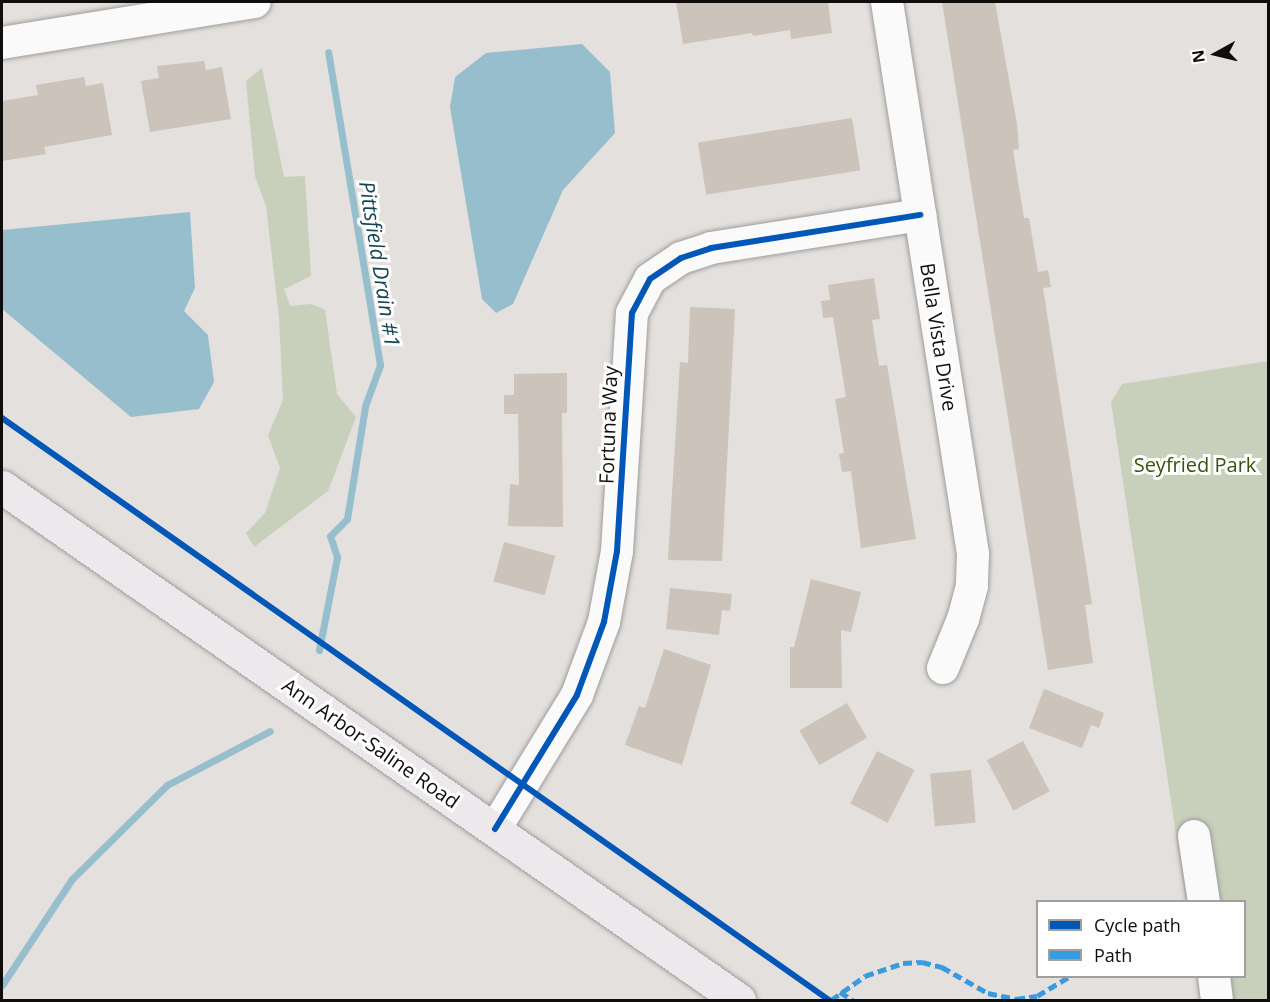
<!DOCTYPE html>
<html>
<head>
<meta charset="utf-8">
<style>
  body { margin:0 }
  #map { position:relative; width:1270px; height:1002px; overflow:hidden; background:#e3e0dd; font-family:"Open Sans",sans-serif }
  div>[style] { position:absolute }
  .green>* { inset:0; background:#c8d0bb }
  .water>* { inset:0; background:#97becc }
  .stream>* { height:7px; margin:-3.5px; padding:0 3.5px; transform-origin:3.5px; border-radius:3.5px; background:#97becc }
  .building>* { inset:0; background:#ccc3ba; transform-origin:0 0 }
  .roads { filter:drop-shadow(0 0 2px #9f9d9b) drop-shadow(0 0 2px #9f9d9b) }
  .minor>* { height:32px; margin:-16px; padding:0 16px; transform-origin:16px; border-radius:16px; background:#fbfafa }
  .major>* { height:33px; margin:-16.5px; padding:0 16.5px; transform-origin:16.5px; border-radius:16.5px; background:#ede8eb }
  .quiet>* { height:4.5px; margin-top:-2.25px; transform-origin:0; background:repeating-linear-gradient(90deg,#3a9ade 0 9px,transparent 0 13.5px) }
  .cycleway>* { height:6px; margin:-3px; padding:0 3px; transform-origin:3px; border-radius:3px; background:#0057b8 }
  span { translate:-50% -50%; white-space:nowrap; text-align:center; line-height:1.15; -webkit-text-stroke:6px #fff; paint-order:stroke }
  .street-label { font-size:20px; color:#0f0e0c }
  .park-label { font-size:20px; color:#39520d }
  .water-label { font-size:21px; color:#134354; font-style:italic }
  .frame { position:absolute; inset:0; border:3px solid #0f0e0c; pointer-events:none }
  .legend { position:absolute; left:1036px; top:900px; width:210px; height:78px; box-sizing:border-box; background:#fff; border:2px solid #9f9f9e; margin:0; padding:8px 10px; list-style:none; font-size:18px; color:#0f0e0c }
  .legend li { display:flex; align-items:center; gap:12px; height:30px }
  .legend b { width:30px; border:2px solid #9f9f9e }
  .north { position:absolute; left:1186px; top:24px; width:60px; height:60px; -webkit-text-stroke:4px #fff; paint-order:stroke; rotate:262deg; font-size:16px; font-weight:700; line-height:24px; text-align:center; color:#0f0e0c }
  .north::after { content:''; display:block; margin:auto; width:21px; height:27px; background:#0f0e0c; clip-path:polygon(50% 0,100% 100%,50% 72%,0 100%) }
</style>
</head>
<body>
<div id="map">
  <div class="green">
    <div style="clip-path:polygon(262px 68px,284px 177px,305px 176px,311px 276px,284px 289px,290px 306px,311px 304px,325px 310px,337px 394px,356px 417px,328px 491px,254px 547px,246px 533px,265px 513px,280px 468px,268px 435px,283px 400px,279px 317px,266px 206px,255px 176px,246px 81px)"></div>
    <div style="clip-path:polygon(1268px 361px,1268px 1000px,1201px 1000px,1197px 977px,1244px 976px,1244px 902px,1186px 901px,1111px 402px,1122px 384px)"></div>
  </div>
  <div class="water">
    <div style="clip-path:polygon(582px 44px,610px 72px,615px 133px,563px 190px,513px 304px,496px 313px,482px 299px,450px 107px,455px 77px,486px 53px)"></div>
    <div style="clip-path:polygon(190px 212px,195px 288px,184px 311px,208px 335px,214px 382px,199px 409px,131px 417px,2px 309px,2px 230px)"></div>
  </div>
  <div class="stream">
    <div style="left:319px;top:650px;width:95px;rotate:-79deg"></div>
    <div style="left:337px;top:557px;width:22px;rotate:-108deg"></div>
    <div style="left:330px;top:536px;width:24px;rotate:-45deg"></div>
    <div style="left:347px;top:519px;width:114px;rotate:-80.9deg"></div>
    <div style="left:365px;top:406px;width:44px;rotate:-69.9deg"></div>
    <div style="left:380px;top:365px;width:317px;rotate:-99.4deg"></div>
    <div style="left:2px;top:985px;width:127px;rotate:-56.6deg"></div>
    <div style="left:72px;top:879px;width:134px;rotate:-44.7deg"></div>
    <div style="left:167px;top:785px;width:116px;rotate:-27.7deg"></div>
  </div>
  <div class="building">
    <div style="clip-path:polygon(676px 2px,828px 2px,832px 33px,791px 39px,790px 30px,753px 36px,752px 33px,683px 44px)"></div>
    <div style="clip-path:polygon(942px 2px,995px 2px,1017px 124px,1019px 149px,1013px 150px,1024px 218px,1029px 218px,1038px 272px,1048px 270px,1051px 287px,1043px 288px,1092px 604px,1085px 605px,1093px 663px,1048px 670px)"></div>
    <div style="clip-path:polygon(204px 61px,206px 70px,222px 67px,231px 119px,150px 132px,141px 81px,159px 78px,157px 66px)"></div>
    <div style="clip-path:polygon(84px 77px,86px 86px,103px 83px,112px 135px,44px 147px,46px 154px,2px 161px,2px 101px,38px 95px,36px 85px)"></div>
    <div style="left:852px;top:118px;width:53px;height:156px;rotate:81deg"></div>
    <div style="clip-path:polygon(874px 278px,880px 319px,872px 320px,879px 366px,887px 365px,916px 539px,861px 548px,851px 471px,842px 472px,839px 454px,844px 453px,835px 399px,846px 397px,833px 317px,823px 318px,821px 301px,830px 300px,828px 285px)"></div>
    <div style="clip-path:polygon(690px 307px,735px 309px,722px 561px,668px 560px,680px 362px,688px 363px)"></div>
    <div style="clip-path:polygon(567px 373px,567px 413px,562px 413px,563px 527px,508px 526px,510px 484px,519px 485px,518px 414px,504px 414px,504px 395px,514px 395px,514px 374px)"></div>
    <div style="left:504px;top:542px;width:53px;height:41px;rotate:15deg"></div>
    <div style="clip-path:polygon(811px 579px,861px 592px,851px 632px,841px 630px,842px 688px,790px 688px,790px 647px,794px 647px)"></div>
    <div style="clip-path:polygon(670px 588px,732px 594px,730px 611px,722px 610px,719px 635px,666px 629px)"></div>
    <div style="clip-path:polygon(664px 649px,711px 665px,682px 765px,625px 745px,639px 706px,645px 708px)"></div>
    <div style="clip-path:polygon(1044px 689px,1104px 713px,1099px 728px,1091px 725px,1082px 748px,1029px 728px)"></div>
    <div style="left:847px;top:703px;width:40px;height:55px;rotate:60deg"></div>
    <div style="left:1023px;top:741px;width:57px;height:41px;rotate:62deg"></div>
    <div style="left:877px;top:751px;width:42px;height:59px;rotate:27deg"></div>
    <div style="left:971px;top:770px;width:53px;height:41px;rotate:85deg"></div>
  </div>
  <div class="roads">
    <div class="minor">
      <div style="left:887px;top:2px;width:559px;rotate:81.14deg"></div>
      <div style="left:973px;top:554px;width:32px;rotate:92deg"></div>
      <div style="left:972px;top:586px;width:34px;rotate:105deg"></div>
      <div style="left:963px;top:619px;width:53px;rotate:112.2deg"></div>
      <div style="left:2px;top:43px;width:256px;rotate:-9.2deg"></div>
      <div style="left:495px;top:829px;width:157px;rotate:-58.5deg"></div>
      <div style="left:577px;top:695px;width:78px;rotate:-69.7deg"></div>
      <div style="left:604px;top:622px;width:72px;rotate:-79.6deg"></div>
      <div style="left:617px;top:551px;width:238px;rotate:-86.4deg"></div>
      <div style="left:632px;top:313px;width:38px;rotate:-62deg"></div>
      <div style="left:650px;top:279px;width:37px;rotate:-34deg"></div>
      <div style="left:681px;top:258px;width:32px;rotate:-18deg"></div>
      <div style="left:711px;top:248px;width:212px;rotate:-9deg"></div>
      <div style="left:1194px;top:836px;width:67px;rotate:81.4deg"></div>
      <div style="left:1214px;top:976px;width:24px;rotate:83deg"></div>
    </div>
    <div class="major">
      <div style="left:2px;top:487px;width:898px;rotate:34.84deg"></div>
    </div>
  </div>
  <div class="quiet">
    <div style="left:840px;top:992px;width:15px;rotate:32deg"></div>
    <div style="left:831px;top:1000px;width:42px;rotate:-35.2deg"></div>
    <div style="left:865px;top:976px;width:40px;rotate:-18.9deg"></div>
    <div style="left:903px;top:963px;width:19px;rotate:-3deg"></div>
    <div style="left:922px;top:962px;width:21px;rotate:14deg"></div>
    <div style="left:942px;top:967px;width:53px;rotate:29.5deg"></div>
    <div style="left:988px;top:993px;width:29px;rotate:12deg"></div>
    <div style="left:1016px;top:999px;width:21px;rotate:-8deg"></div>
    <div style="left:1037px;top:996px;width:39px;rotate:-31deg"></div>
  </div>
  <div class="cycleway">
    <div style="left:2px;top:418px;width:1011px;rotate:35.14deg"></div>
    <div style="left:495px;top:829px;width:157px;rotate:-58.5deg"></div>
    <div style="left:577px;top:695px;width:78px;rotate:-69.7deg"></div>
    <div style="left:604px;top:622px;width:72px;rotate:-79.6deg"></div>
    <div style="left:617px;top:551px;width:238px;rotate:-86.4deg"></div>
    <div style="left:632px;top:313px;width:38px;rotate:-62deg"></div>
    <div style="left:650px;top:279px;width:37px;rotate:-34deg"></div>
    <div style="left:681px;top:258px;width:32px;rotate:-18deg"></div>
    <div style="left:711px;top:248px;width:212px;rotate:-9deg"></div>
  </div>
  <div class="street-label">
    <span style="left:939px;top:337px;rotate:81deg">Bella Vista Drive</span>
    <span style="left:608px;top:425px;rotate:-88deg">Fortuna Way</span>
    <span style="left:371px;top:743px;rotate:35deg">Ann Arbor-Saline Road</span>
  </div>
  <div class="park-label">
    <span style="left:1195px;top:464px">Seyfried Park</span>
  </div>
  <div class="water-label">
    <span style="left:380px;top:264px;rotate:81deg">Pittsfield Drain #1</span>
  </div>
  <div class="frame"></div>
  <ul class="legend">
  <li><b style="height:8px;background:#0057b8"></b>Cycle path</li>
  <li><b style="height:8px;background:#3a9ade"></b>Path</li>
  </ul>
  <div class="north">N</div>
</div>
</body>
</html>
